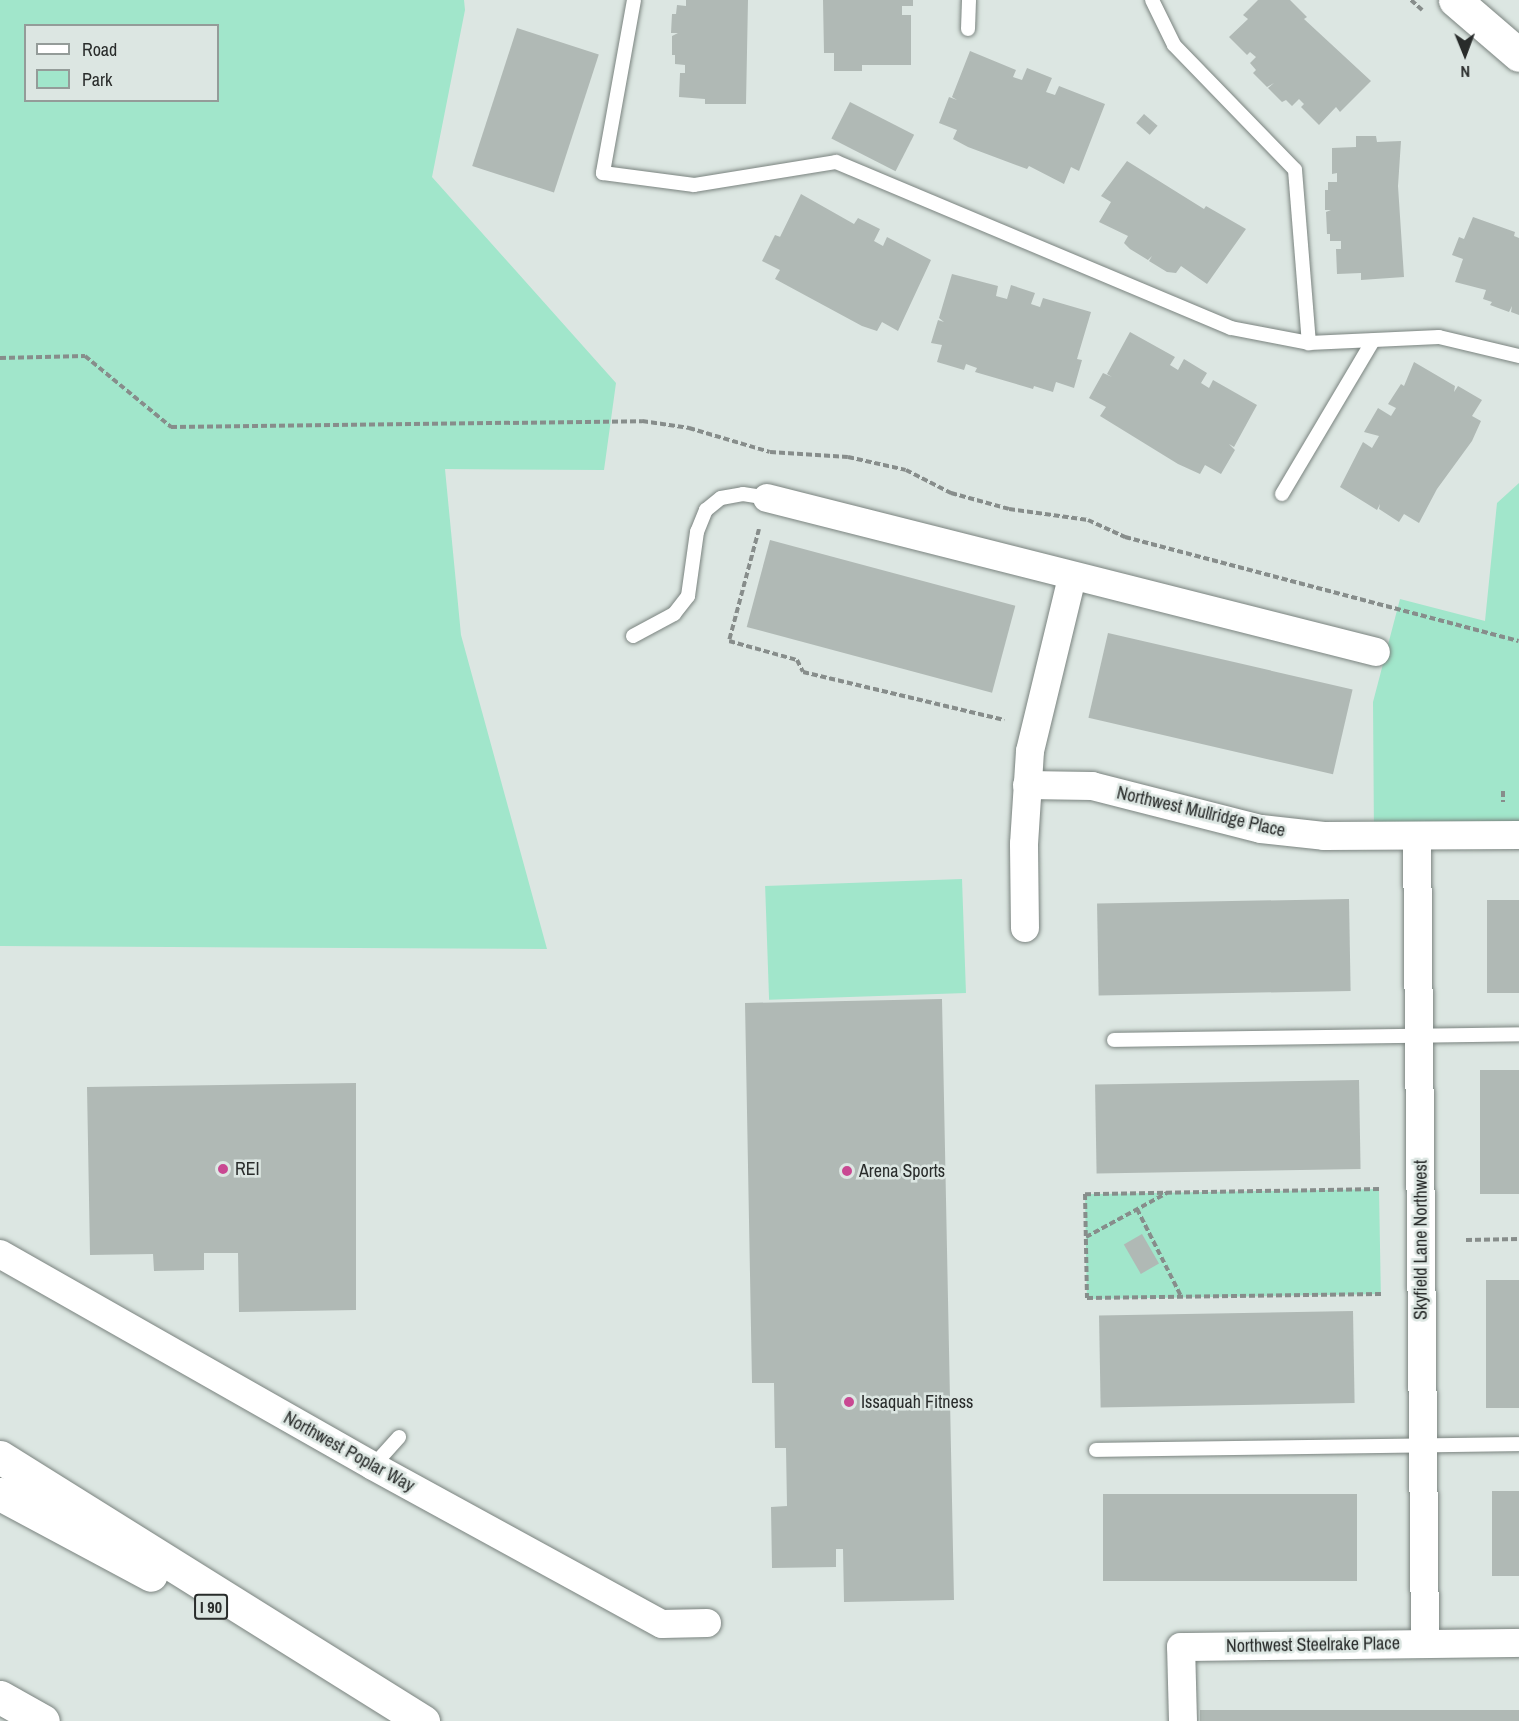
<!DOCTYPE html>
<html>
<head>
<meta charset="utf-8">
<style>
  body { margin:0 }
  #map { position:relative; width:1519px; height:1721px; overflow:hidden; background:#dce6e2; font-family:"Archivo Narrow",sans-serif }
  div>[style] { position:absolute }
  .green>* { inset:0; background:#a1e6cb; transform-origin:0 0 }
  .building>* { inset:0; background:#b0b9b5; transform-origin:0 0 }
  .path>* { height:4px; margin-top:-2px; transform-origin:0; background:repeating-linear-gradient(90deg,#878d8b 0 6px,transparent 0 9px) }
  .roads { filter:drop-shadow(0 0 2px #7a837f) drop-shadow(0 0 2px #7a837f) }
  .lane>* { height:14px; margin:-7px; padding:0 7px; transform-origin:7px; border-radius:7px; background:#fff }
  .street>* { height:28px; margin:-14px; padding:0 14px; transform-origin:14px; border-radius:14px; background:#fff }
  .secondary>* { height:33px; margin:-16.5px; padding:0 16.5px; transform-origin:16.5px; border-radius:16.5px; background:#fff }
  .highway>* { height:33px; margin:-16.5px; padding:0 16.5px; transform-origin:16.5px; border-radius:16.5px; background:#fff }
  .dots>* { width:16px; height:16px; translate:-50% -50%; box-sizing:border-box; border:3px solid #dce6e2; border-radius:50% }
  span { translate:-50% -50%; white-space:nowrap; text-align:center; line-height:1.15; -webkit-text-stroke:5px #dce6e2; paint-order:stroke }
  .shield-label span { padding:2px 4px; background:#dce6e2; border:2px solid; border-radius:4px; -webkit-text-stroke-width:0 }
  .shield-label { font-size:16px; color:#292c2b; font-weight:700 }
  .street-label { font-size:18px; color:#292c2b }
  .poi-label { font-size:18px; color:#292c2b }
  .left { translate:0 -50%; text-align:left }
  .legend { position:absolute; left:24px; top:24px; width:195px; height:78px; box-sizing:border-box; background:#dce6e2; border:2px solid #949c99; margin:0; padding:8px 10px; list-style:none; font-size:18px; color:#292c2b }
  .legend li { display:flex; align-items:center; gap:12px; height:30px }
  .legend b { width:30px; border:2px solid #949c99 }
  .north { position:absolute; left:1435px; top:24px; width:60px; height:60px; -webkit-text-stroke:4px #dce6e2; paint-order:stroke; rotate:179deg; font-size:16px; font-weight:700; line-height:24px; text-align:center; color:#292c2b }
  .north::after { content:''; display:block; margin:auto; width:21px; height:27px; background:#292c2b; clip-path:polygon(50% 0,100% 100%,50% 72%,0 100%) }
</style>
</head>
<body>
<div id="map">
  <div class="green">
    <div style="clip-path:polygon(evenodd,0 0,464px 0,465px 10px,432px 177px,616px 383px,604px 470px,445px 469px,461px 635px,547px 949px,0 946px,0 0,26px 26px,218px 26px,218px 100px,26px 100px,26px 26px)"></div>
    <div style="clip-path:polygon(1519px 483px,1519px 835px,1374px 837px,1373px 702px,1400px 599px,1485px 621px,1497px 503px)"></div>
    <div style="left:962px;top:879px;width:114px;height:197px;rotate:88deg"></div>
    <div style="left:1379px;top:1189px;width:105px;height:294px;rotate:89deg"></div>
  </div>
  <div class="building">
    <div style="clip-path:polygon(686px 0,748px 0,746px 104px,705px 104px,705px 99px,679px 97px,680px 73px,685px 73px,685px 65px,675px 64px,675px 55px,672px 55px,672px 36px,678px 33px,671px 33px,672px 14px,676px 14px,677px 5px,686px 6px)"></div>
    <div style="clip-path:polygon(823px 0,913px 0,913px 6px,902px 6px,902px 15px,911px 15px,911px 65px,862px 65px,862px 71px,834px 71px,834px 53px,824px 53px)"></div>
    <div style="clip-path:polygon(1258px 0,1290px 0,1307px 17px,1304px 19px,1371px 81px,1340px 112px,1336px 107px,1319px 125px,1301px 107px,1304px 104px,1299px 99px,1292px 106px,1286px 100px,1282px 102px,1268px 88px,1274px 83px,1267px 87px,1253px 73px,1256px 70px,1250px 63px,1256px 57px,1250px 52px,1247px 55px,1229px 37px,1248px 19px,1243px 15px)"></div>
    <div style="left:517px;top:28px;width:86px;height:145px;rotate:18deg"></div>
    <div style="clip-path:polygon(970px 51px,1016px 70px,1013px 77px,1022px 80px,1027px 68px,1052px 78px,1046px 92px,1055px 95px,1059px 86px,1105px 104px,1079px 171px,1071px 167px,1064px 184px,1029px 166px,1027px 169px,968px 147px,953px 139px,957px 130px,939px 123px,949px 97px,957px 100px,952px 97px)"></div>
    <div style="left:850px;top:102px;width:72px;height:41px;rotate:27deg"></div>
    <div style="left:1144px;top:114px;width:18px;height:12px;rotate:41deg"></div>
    <div style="clip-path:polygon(1356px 136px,1376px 136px,1377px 142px,1401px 141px,1398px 186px,1404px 277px,1361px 280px,1361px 273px,1337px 274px,1336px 249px,1341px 249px,1341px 241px,1330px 241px,1330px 234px,1327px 234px,1326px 212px,1331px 210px,1325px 210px,1325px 190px,1328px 190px,1328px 182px,1337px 182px,1337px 173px,1332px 174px,1332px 148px,1356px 147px)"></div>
    <div style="clip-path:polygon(1127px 161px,1204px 209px,1206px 206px,1246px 229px,1207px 284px,1181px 266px,1176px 273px,1167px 272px,1149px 261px,1152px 256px,1148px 260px,1130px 249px,1124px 243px,1128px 236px,1099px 222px,1111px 202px,1101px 196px)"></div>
    <div style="clip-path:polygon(801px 194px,854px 224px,858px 218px,880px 229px,874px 241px,883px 246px,887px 237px,931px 260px,898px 331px,882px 322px,877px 331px,862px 326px,775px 279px,780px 270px,762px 261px,775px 235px,786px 239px,780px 237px)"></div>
    <div style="clip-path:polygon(1473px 217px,1515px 232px,1514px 236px,1519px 238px,1519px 315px,1511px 312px,1512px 306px,1509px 312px,1490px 305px,1492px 302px,1483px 299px,1486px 290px,1455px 282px,1463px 259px,1452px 255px,1459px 237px,1464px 239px)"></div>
    <div style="clip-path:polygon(952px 274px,998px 286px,996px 296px,1007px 299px,1011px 285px,1035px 293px,1031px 304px,1040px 307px,1043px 298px,1091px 312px,1077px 359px,1082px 360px,1074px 388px,1056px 382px,1053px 392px,1034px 386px,1033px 389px,975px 372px,977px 368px,966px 364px,964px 370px,937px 362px,942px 345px,931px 343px,938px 320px,944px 322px,939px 318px)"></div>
    <div style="clip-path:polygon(1130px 332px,1175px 357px,1170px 365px,1178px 370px,1184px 359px,1207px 373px,1201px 383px,1209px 388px,1213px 380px,1257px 405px,1234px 447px,1229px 444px,1235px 450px,1221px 474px,1205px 465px,1200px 474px,1178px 464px,1100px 416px,1106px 407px,1089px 398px,1103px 373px,1112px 377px,1107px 374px)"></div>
    <div style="clip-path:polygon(1414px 362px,1455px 386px,1454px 392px,1458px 386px,1482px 400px,1472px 416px,1481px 421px,1472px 441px,1437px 489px,1419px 523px,1404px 514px,1399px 522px,1379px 509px,1380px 504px,1377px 510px,1340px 487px,1363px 442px,1372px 448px,1379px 436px,1364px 432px,1378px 408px,1391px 416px,1396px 408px,1388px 404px,1401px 384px,1404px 386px)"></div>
    <div style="left:770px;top:540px;width:254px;height:90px;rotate:15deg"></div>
    <div style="left:1108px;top:633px;width:251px;height:87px;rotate:13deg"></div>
    <div style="left:1349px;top:899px;width:92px;height:252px;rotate:89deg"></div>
    <div style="left:1519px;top:900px;width:93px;height:32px;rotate:90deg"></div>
    <div style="clip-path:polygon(942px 999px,954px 1600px,844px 1602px,843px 1549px,836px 1549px,836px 1567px,772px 1568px,771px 1507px,787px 1506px,786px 1448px,775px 1448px,774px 1383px,752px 1383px,745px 1003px)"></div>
    <div style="left:1519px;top:1070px;width:124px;height:39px;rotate:90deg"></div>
    <div style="left:1359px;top:1080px;width:89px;height:264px;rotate:89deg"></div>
    <div style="clip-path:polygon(356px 1083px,356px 1310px,239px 1312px,238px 1253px,204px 1253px,204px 1270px,154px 1271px,153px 1254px,90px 1255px,87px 1087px)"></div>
    <div style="left:1142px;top:1234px;width:34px;height:21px;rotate:60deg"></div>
    <div style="left:1486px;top:1280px;width:33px;height:128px"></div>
    <div style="left:1353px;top:1311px;width:92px;height:254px;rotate:89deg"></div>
    <div style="left:1519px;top:1491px;width:85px;height:27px;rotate:90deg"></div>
    <div style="left:1357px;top:1494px;width:87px;height:254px;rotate:90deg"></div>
    <div style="left:1200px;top:1710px;width:319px;height:11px"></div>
  </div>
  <div class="path">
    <div style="left:1411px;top:0;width:15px;rotate:42deg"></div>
    <div style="left:0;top:358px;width:85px;rotate:-1.3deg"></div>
    <div style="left:85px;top:356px;width:112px;rotate:39.5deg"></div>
    <div style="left:171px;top:427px;width:471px;rotate:-0.7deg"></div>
    <div style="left:642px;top:421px;width:48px;rotate:8.5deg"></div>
    <div style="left:689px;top:428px;width:84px;rotate:16.5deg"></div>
    <div style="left:770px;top:452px;width:78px;rotate:3.7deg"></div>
    <div style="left:848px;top:457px;width:59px;rotate:12.6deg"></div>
    <div style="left:906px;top:470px;width:51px;rotate:27.1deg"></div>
    <div style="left:951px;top:493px;width:60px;rotate:15.4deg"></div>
    <div style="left:1009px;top:509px;width:80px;rotate:7.9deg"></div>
    <div style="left:1088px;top:520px;width:41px;rotate:24.7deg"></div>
    <div style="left:1125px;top:537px;width:407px;rotate:14.8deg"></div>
    <div style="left:759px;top:529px;width:116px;rotate:105deg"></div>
    <div style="left:729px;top:641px;width:71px;rotate:15.6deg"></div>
    <div style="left:797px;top:660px;width:13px;rotate:63deg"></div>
    <div style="left:803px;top:672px;width:207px;rotate:13.4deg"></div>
    <div style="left:1503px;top:791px;width:11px;rotate:90deg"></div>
    <div style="left:1379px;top:1189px;width:294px;rotate:179deg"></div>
    <div style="left:1085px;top:1194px;width:104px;rotate:88.9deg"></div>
    <div style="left:1087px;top:1298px;width:294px;rotate:-0.8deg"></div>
    <div style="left:1137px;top:1209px;width:97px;rotate:63.2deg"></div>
    <div style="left:1086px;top:1237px;width:92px;rotate:-28.5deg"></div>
    <div style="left:1466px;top:1240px;width:53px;rotate:-1.1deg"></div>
  </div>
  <div class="roads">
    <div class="lane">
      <div style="left:634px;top:0;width:176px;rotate:100.2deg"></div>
      <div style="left:603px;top:173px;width:92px;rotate:7.5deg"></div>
      <div style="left:694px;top:185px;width:144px;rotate:-9.2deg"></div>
      <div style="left:836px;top:162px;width:428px;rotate:22.8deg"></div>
      <div style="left:1231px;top:328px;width:79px;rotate:10.9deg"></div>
      <div style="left:1309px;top:343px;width:130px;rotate:-2.6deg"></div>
      <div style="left:1439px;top:337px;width:82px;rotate:13.4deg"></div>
      <div style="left:1152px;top:0;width:50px;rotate:63.9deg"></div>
      <div style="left:1174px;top:45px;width:174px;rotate:45.9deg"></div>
      <div style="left:1295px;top:170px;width:174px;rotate:85.4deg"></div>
      <div style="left:968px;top:29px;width:29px;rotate:-88deg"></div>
      <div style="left:1282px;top:494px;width:178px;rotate:-59.3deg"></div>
      <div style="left:633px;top:636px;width:47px;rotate:-28.2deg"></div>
      <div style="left:674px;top:614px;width:23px;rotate:-52deg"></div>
      <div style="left:688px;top:596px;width:65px;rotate:-82deg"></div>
      <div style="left:697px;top:532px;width:24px;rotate:-68deg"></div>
      <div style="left:706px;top:510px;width:19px;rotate:-39deg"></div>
      <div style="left:721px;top:498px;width:22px;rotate:-10deg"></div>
      <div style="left:743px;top:494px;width:24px;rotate:9deg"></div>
      <div style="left:1114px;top:1040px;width:405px;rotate:-0.8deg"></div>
      <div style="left:1096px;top:1450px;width:423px;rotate:-0.8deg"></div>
      <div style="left:373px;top:1466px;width:39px;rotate:-48deg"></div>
    </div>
    <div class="street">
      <div style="left:767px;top:498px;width:628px;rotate:14.19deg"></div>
      <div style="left:1027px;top:785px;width:65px;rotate:0.9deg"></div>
      <div style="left:1092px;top:786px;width:174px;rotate:14.3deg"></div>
      <div style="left:1261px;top:829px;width:63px;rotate:6.3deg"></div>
      <div style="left:1324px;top:836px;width:195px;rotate:-0.3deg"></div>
      <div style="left:1417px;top:837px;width:807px;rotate:89.43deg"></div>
      <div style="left:1025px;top:928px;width:84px;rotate:-90.7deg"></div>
      <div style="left:1024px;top:844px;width:93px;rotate:-86.3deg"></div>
      <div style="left:1030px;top:751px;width:178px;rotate:-76.4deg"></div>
      <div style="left:0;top:1254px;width:429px;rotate:29.6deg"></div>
      <div style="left:373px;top:1466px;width:329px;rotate:28.7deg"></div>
      <div style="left:662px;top:1624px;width:45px;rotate:-1.3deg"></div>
      <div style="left:1183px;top:1721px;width:74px;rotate:-91.5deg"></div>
      <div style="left:1181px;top:1647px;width:338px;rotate:-0.7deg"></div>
    </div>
    <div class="secondary">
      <div style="left:1455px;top:0;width:84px;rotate:40.7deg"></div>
    </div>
    <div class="highway">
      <div style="left:0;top:1457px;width:499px;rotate:32deg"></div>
      <div style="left:0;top:1494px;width:171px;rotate:28.2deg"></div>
      <div style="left:0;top:1697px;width:49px;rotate:29.2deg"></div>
    </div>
  </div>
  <div class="dots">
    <div style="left:223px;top:1169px;background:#c94892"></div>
    <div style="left:847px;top:1171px;background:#c94892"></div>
    <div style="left:849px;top:1402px;background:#c94892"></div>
  </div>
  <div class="shield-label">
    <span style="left:211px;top:1607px">I 90</span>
  </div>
  <div class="street-label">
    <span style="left:1201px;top:812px;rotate:13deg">Northwest Mullridge Place</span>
    <span style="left:1421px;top:1240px;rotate:-90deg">Skyfield Lane Northwest</span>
    <span style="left:349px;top:1452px;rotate:29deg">Northwest Poplar Way</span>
    <span style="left:1313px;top:1645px;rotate:-1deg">Northwest Steelrake Place</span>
  </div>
  <div class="poi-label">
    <span class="left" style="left:235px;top:1169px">REI</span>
    <span class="left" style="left:859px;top:1171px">Arena Sports</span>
    <span class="left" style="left:861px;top:1402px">Issaquah Fitness</span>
  </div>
  <ul class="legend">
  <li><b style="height:8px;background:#fff"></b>Road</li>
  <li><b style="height:16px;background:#a1e6cb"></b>Park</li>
  </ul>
  <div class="north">N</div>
</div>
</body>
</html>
